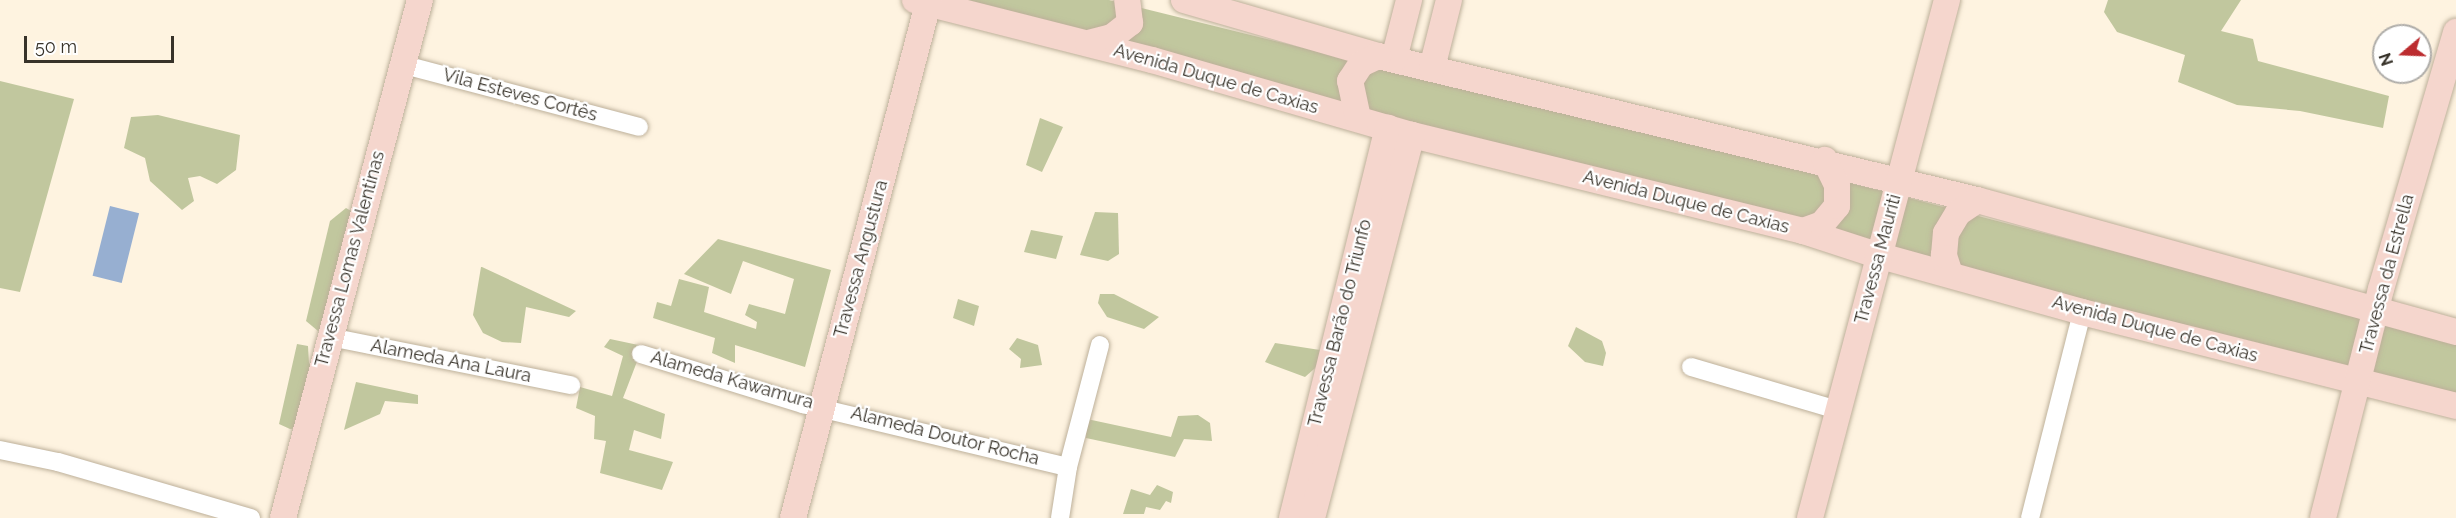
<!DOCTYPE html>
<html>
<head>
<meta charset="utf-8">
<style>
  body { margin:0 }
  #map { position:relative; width:2456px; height:518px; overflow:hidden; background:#fef3e0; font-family:Raleway,sans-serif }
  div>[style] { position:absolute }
  .forest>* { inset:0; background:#c1c79e }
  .water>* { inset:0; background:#97afd1; transform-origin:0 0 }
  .roads { filter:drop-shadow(0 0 2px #bdb09a) drop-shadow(0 0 2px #bdb09a) }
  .street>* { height:18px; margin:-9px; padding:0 9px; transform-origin:9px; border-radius:9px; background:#fff }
  .secondary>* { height:26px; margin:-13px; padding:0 13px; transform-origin:13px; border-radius:13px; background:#f5d6cd }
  span { translate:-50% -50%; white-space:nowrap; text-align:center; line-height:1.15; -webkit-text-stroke:4.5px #fff; paint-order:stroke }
  .street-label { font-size:18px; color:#373229 }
  .north { position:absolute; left:2372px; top:24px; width:60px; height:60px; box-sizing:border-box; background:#fff; border:2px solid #afada9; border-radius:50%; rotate:251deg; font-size:16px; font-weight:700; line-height:24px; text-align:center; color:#373229 }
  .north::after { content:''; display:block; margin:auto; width:21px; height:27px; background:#bc2c2f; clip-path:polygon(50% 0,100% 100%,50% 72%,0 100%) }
  .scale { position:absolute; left:24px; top:36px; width:150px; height:27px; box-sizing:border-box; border:3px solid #373229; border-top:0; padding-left:8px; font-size:18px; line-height:21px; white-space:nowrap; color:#373229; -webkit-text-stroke:4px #fff; paint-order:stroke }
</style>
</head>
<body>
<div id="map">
  <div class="forest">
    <div style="clip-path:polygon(961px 0,1109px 0,1886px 192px,2379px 320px,2456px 341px,2456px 397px,1426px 127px)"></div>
    <div style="clip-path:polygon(2108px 0,2241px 0,2221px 31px,2253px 39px,2258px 61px,2389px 96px,2383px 128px,2300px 111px,2237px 105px,2178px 82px,2185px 55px,2117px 32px,2104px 12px)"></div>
    <div style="clip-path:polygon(0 81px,74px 99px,20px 292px,0 288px)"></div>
    <div style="clip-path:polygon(158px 115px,240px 135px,236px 170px,217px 184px,200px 176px,188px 178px,194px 201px,182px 210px,150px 181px,145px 158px,124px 148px,131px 117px)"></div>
    <div style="clip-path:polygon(1040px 118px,1063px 127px,1042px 172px,1026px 165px)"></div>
    <div style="clip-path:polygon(346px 208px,353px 212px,329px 326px,318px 331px,306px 321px,330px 221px)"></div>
    <div style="clip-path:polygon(1095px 212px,1118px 213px,1119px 254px,1108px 261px,1080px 255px)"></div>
    <div style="clip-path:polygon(1031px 230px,1063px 236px,1056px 259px,1024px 252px)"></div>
    <div style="clip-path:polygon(718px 239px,831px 270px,805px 367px,735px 345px,735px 363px,712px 353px,715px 338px,653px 318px,657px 302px,671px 306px,679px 279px,709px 287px,704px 312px,756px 329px,757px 322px,745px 315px,749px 304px,785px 314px,794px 279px,743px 261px,731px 294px,684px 274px)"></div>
    <div style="clip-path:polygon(481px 267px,482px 267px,576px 311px,569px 317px,526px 307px,521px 343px,502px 342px,483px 333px,473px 315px)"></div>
    <div style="clip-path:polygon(1100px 294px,1114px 294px,1159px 317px,1144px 329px,1107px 317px,1098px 303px)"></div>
    <div style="clip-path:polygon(958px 299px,979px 306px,974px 326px,953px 318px)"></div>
    <div style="clip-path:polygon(1576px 327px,1602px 341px,1606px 353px,1603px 366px,1585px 362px,1568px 346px)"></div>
    <div style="clip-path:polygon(1017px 338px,1038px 345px,1042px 365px,1020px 368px,1021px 359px,1009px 349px)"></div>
    <div style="clip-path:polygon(610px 339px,643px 346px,623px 398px,665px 414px,661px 439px,634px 430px,629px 450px,673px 462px,662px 490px,600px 473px,606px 441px,594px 439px,595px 416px,576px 408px,580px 387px,612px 396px,623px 356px,604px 347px)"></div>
    <div style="clip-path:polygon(1275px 343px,1320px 350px,1322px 362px,1305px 377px,1265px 362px)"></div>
    <div style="clip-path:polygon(297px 344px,308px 346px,309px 363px,315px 370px,301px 428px,290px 429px,279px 424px)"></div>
    <div style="clip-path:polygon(356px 382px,418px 395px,418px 404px,385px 401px,380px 414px,344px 430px)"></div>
    <div style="clip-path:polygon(1198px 415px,1210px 423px,1212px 441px,1184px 439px,1175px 457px,1086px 438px,1087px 419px,1171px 437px,1178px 416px)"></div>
    <div style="clip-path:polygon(1157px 485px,1173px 492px,1171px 503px,1166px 501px,1160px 510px,1146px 507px,1144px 514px,1123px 514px,1131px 489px,1150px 495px)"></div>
  </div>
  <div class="water">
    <div style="left:110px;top:206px;width:30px;height:72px;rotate:14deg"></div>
  </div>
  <div class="roads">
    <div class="street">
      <div style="left:401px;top:64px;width:246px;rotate:14.8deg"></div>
      <div style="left:330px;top:337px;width:246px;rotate:11.3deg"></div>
      <div style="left:641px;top:354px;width:170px;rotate:17.2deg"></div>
      <div style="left:803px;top:404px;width:272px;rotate:13.4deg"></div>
      <div style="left:1691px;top:367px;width:152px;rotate:16.4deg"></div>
      <div style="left:0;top:450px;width:59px;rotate:11.7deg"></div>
      <div style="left:58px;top:462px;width:201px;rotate:16.2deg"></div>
      <div style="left:1060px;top:518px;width:52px;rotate:-81.1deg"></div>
      <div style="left:1068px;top:467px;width:126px;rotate:-75.3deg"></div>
      <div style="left:2030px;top:518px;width:212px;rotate:-75.8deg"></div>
    </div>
    <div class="secondary">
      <div style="left:915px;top:0;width:244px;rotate:14.2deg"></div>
      <div style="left:1152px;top:60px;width:271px;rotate:16.1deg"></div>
      <div style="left:1412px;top:135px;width:403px;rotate:13.8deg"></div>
      <div style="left:1803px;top:231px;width:78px;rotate:18deg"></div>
      <div style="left:1877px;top:255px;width:213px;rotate:15.5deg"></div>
      <div style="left:2082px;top:312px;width:386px;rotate:14.1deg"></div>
      <div style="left:1184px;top:0;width:202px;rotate:16.1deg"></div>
      <div style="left:1378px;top:56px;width:616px;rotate:13.52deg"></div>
      <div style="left:1977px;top:200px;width:497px;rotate:15.4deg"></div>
      <div style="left:1088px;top:43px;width:25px;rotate:-14deg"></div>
      <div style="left:1112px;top:37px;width:23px;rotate:-38deg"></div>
      <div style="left:1130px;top:23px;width:23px;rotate:-97deg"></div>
      <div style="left:1394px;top:59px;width:61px;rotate:-75.7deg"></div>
      <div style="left:1432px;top:68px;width:70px;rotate:-76deg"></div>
      <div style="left:1358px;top:118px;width:38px;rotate:-102deg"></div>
      <div style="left:1350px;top:81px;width:20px;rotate:-57deg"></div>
      <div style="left:1361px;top:64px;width:19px;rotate:-25deg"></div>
      <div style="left:1803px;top:231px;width:20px;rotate:-20deg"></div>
      <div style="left:1822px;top:224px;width:23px;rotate:-50deg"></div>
      <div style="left:1837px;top:206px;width:21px;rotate:-90deg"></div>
      <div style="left:1837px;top:185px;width:28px;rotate:-116deg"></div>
      <div style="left:1950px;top:274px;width:20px;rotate:-108deg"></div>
      <div style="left:1944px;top:255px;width:22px;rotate:-85deg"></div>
      <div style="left:1946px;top:233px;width:23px;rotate:-59deg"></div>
      <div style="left:1958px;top:213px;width:23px;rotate:-34deg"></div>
      <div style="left:283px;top:518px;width:536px;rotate:-75.19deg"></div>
      <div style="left:793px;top:518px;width:536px;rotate:-75.29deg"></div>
      <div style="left:1292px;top:518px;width:402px;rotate:-76.2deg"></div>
      <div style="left:1312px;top:518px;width:396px;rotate:-75.4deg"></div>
      <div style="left:1810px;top:518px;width:536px;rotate:-75.19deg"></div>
      <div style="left:2323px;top:518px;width:236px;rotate:-75.8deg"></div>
      <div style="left:2381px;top:289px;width:268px;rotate:-73.7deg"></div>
    </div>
  </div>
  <div class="street-label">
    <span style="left:1216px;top:79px;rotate:16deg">Avenida Duque de Caxias</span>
    <span style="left:520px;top:95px;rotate:15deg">Vila Esteves Cortês</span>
    <span style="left:1686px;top:202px;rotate:14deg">Avenida Duque de Caxias</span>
    <span style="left:350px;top:259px;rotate:-75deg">Travessa Lomas Valentinas</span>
    <span style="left:861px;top:259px;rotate:-75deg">Travessa Angustura</span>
    <span style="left:1878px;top:259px;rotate:-75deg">Travessa Mauriti</span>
    <span style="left:2387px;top:274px;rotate:-75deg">Travessa da Estrella</span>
    <span style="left:1340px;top:323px;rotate:-76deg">Travessa Barão do Triunfo</span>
    <span style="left:2155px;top:329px;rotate:15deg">Avenida Duque de Caxias</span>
    <span style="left:451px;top:361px;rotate:11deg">Alameda Ana Laura</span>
    <span style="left:732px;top:380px;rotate:16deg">Alameda Kawamura</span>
    <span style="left:945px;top:436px;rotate:14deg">Alameda Doutor Rocha</span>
  </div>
  <div class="north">N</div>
  <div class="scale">50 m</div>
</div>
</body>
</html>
